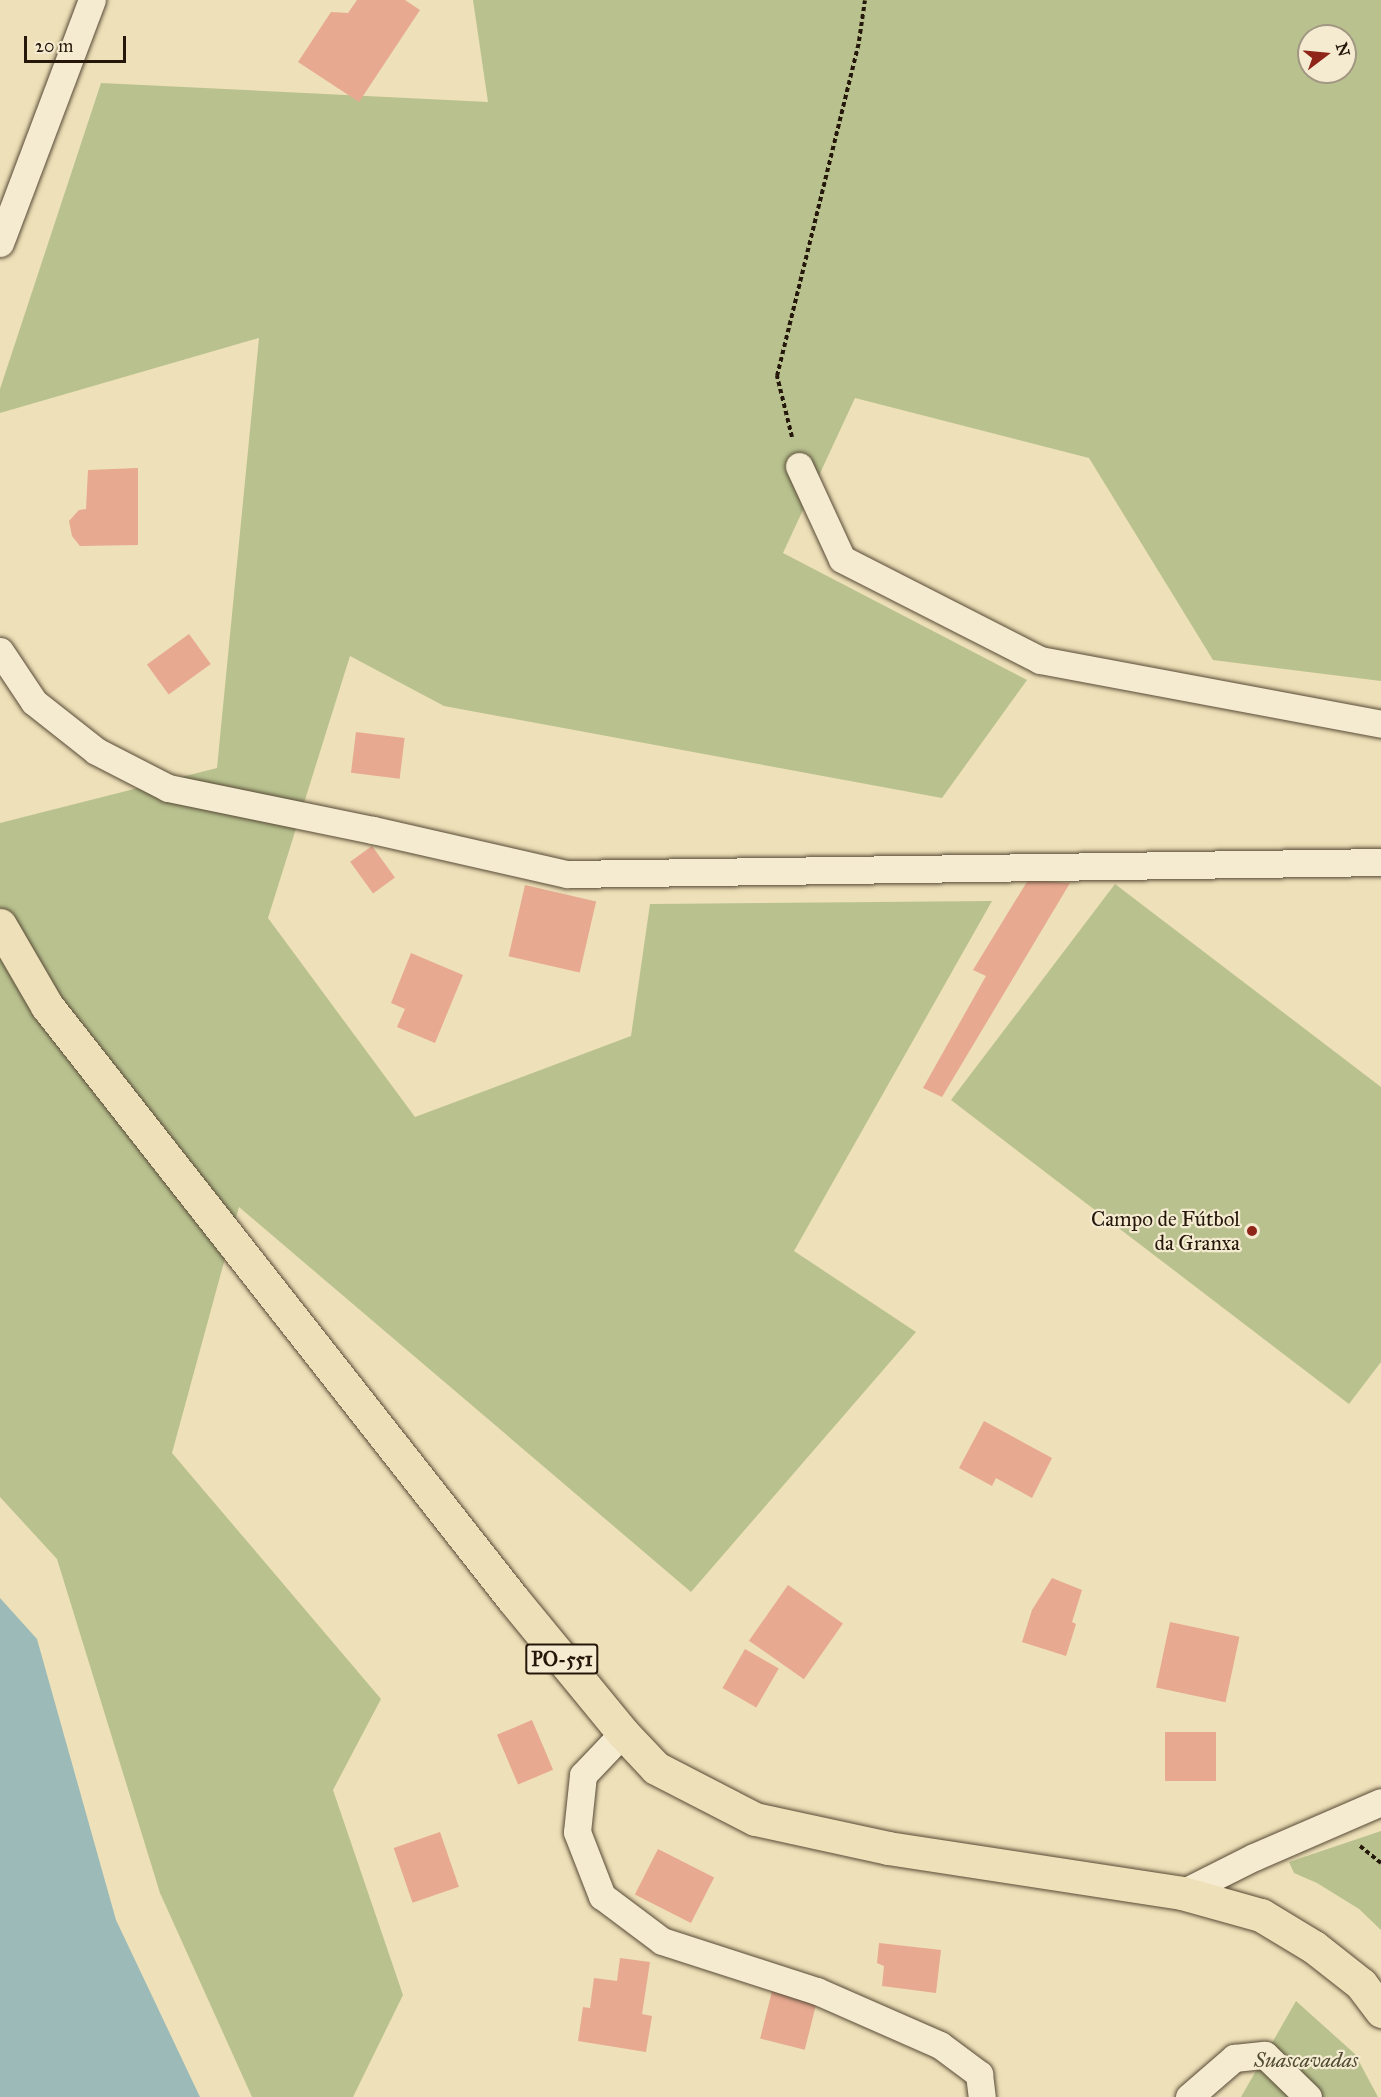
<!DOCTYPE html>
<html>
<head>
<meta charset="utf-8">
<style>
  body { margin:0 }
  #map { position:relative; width:1381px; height:2097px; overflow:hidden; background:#eee0b8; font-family:"IM FELL Great Primer",serif }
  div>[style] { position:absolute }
  .green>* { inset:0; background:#b9c28f }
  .water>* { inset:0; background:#9cbbb8 }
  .building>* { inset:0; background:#e7a990; transform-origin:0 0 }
  .path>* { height:4px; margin-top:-2px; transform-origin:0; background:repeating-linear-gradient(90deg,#25180b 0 4.5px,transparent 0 7.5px) }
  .roads { filter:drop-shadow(0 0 2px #574a36) drop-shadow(0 0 2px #574a36) }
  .minor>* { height:27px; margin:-13.5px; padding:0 13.5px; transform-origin:13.5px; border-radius:13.5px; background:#f4ebd1 }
  .primary>* { height:33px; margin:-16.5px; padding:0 16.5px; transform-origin:16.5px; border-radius:16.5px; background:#eee0b8 }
  .dots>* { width:16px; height:16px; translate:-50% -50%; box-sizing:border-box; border:3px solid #f4ebd1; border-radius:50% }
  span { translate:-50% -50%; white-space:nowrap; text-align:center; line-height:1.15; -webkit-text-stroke:4.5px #f4ebd1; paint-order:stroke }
  .shield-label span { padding:2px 4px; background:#f4ebd1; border:2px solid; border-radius:4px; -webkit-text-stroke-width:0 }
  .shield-label { font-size:20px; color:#25180b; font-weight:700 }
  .poi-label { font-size:21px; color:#25180b }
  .right { translate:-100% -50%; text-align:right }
  .park-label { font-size:21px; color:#514b33; font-style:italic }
  .north { position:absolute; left:1297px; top:24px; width:60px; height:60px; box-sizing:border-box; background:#f4ebd1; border:2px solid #a19782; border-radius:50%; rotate:74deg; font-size:16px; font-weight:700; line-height:24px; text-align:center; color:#25180b }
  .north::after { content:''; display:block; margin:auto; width:21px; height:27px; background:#8f2418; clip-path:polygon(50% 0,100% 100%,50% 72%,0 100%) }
  .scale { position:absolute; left:24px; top:36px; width:102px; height:27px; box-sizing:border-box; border:3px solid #25180b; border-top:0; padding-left:8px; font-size:18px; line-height:21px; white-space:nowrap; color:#25180b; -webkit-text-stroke:4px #f4ebd1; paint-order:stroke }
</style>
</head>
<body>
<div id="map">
  <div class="green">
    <div style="clip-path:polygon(evenodd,473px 0,1381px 0,1381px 681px,1213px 660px,1089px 458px,855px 398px,783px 553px,1027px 680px,942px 798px,444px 706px,350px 656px,268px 918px,415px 1117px,631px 1036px,650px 904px,992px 901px,794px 1251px,916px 1332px,691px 1592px,239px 1207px,172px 1453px,381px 1699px,333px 1790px,403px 1995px,353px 2097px,252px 2097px,160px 1893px,57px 1559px,0 1497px,0 823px,217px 768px,259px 338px,0 413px,0 389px,101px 83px,488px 102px,473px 0,1309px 36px,1345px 36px,1345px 72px,1309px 72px,1309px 36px)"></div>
    <div style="clip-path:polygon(1115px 884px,1381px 1087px,1381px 1362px,1349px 1404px,951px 1100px)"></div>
    <div style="clip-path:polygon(1381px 1831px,1381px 1930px,1359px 1909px,1317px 1883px,1294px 1873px,1289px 1862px)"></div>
    <div style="clip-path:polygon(1296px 2001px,1355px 2054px,1378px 2097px,1241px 2097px)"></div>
  </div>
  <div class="water">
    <div style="clip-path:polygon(0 1598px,37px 1639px,116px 1920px,200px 2097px,0 2097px)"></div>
  </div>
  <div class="building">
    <div style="clip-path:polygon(357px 0,405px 0,420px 10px,359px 102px,298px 62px,331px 12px,348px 13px)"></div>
    <div style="clip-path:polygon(138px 468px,138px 545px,80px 546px,72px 536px,69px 521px,79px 510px,86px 509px,88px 470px)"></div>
    <div style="left:189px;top:634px;width:37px;height:52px;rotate:54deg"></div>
    <div style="left:356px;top:732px;width:49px;height:41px;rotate:7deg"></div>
    <div style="left:372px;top:846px;width:39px;height:27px;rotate:54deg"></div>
    <div style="clip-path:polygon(1028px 880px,1070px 883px,942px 1097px,923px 1088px,986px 976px,973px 970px)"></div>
    <div style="left:525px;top:885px;width:73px;height:73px;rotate:13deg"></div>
    <div style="clip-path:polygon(411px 953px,463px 975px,435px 1043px,397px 1027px,405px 1009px,391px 1003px)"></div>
    <div style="clip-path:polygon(984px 1421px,1052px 1458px,1032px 1498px,996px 1478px,992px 1486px,959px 1468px)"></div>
    <div style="clip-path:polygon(1052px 1578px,1082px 1590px,1072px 1622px,1076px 1624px,1066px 1656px,1022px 1642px,1032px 1610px)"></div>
    <div style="left:788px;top:1585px;width:67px;height:68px;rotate:35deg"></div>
    <div style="left:1170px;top:1622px;width:71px;height:67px;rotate:12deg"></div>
    <div style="left:745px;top:1649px;width:39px;height:45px;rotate:30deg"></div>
    <div style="left:532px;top:1720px;width:54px;height:38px;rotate:67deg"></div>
    <div style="left:1165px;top:1732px;width:51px;height:49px"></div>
    <div style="left:440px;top:1832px;width:58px;height:49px;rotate:71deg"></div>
    <div style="left:658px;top:1849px;width:63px;height:51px;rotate:27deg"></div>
    <div style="clip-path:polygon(879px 1943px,941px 1950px,936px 1993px,882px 1986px,884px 1966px,877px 1963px)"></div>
    <div style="clip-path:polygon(620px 1958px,650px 1962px,642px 2014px,652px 2016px,646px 2052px,578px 2041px,583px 2007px,590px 2008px,594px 1978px,617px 1981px)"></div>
    <div style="left:772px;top:1991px;width:46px;height:49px;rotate:14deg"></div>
  </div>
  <div class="path">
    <div style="left:792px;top:437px;width:63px;rotate:-103.8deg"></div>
    <div style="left:777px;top:376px;width:345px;rotate:-76.2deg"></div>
    <div style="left:859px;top:41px;width:41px;rotate:-81.7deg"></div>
    <div style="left:1360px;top:1846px;width:27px;rotate:39deg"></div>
  </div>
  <div class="roads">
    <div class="minor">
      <div style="left:0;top:243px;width:260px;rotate:-69.3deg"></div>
      <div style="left:799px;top:466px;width:102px;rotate:65.2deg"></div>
      <div style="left:842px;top:559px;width:222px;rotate:27deg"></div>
      <div style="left:1040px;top:660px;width:347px;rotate:10.6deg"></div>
      <div style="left:0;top:651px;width:61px;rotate:56.3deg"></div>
      <div style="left:34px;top:702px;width:79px;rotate:38.3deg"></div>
      <div style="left:96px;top:751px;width:81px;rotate:27.2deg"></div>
      <div style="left:168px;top:788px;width:209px;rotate:11.6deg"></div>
      <div style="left:373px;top:830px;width:199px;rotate:12.8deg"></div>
      <div style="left:567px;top:874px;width:814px;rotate:-0.84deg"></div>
      <div style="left:623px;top:1733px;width:58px;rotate:133.6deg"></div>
      <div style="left:583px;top:1775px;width:57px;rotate:96deg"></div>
      <div style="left:577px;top:1832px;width:69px;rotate:68.7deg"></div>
      <div style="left:602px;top:1896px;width:75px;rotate:36.9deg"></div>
      <div style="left:662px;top:1941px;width:163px;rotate:17.9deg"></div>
      <div style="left:817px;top:1991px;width:134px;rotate:23.7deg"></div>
      <div style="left:940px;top:2045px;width:49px;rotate:36.6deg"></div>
      <div style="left:979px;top:2074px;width:23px;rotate:83deg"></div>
      <div style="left:1182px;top:1893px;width:80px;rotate:-26.6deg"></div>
      <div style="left:1254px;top:1857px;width:138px;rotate:-23.4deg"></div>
      <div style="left:1189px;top:2097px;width:60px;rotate:-40.9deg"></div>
      <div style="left:1234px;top:2058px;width:31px;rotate:-6deg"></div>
      <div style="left:1265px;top:2055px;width:60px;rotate:44.3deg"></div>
    </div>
    <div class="primary">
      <div style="left:0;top:925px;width:94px;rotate:59.9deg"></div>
      <div style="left:47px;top:1006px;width:754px;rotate:51.84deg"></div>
      <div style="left:513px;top:1599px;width:173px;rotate:50.6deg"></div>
      <div style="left:623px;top:1733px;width:48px;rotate:46.7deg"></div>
      <div style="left:656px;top:1768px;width:111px;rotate:27.3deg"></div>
      <div style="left:755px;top:1819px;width:136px;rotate:12.3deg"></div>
      <div style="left:888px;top:1848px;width:297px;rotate:8.7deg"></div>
      <div style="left:1182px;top:1893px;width:82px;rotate:15.6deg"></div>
      <div style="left:1261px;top:1915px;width:62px;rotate:31.1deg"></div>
      <div style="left:1314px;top:1947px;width:60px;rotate:38.2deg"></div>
      <div style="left:1361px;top:1984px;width:34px;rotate:53deg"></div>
    </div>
  </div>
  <div class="dots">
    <div style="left:1252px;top:1231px;background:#8f2418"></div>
  </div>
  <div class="shield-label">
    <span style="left:562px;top:1659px">PO-551</span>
  </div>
  <div class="poi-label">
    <span class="right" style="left:1240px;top:1231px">Campo de Fútbol<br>da Granxa</span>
  </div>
  <div class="park-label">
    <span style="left:1306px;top:2060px">Suascavadas</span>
  </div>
  <div class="north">N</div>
  <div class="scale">20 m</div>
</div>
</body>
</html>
